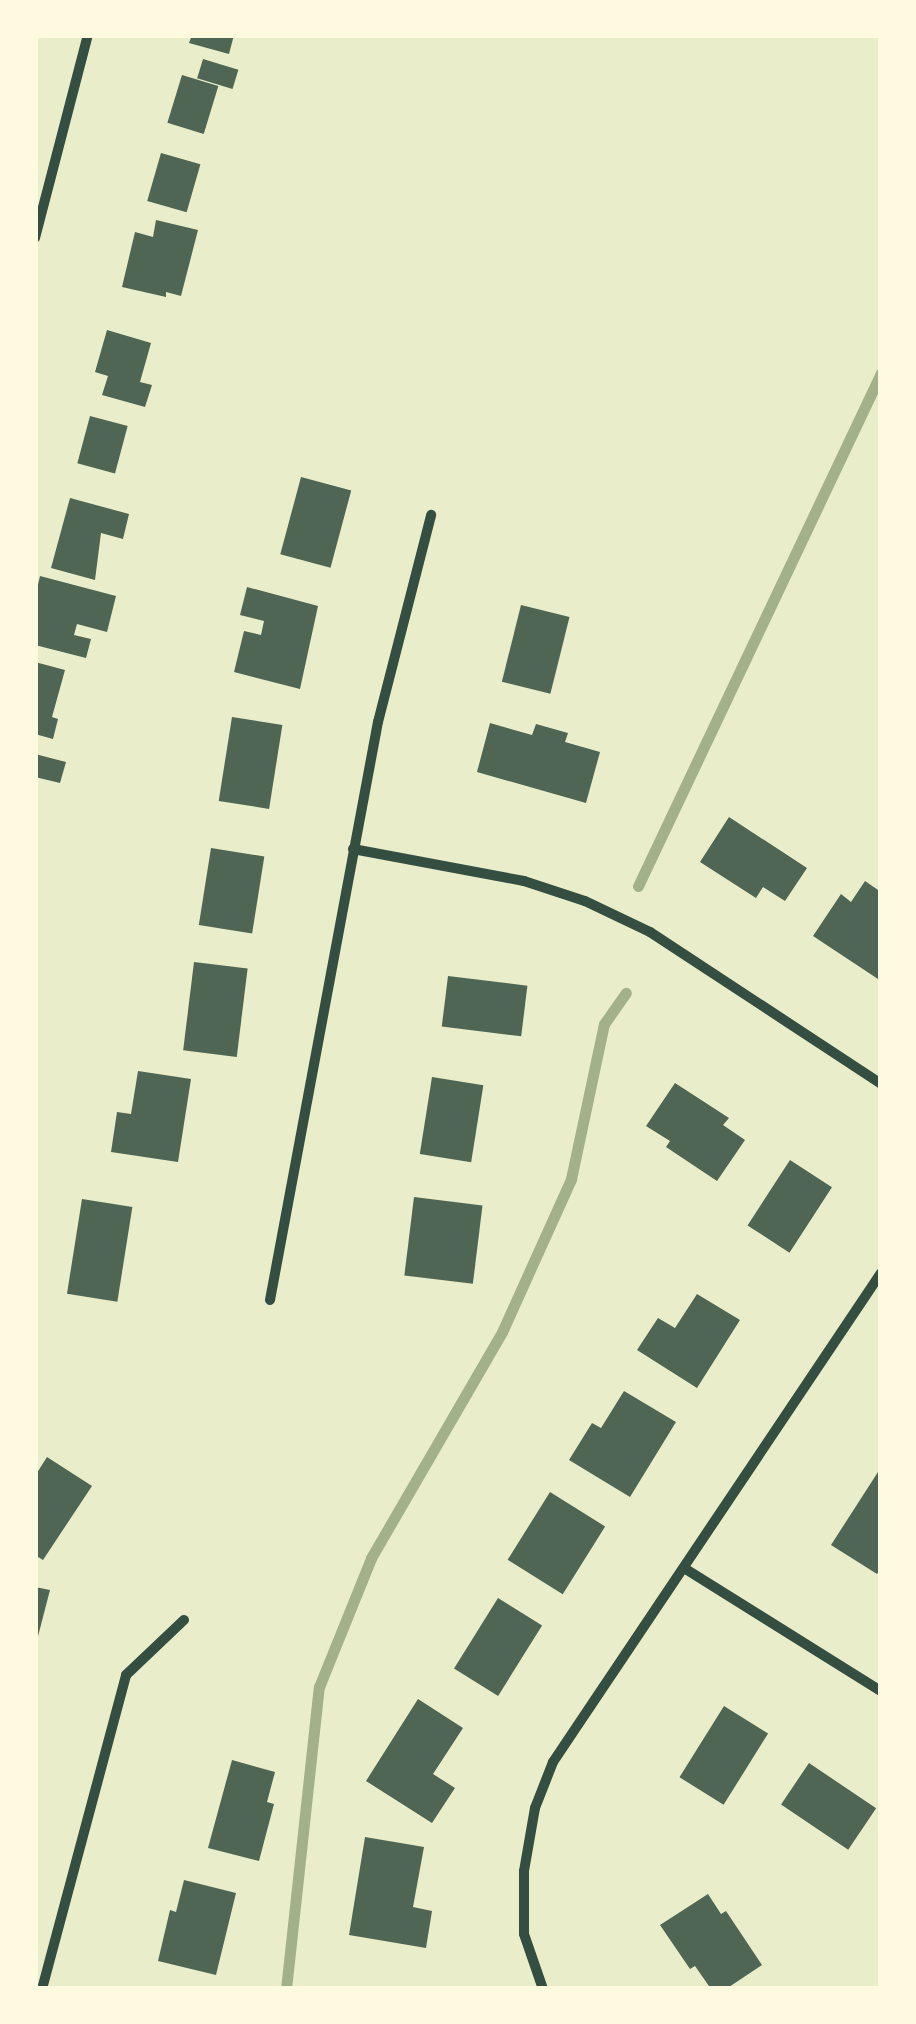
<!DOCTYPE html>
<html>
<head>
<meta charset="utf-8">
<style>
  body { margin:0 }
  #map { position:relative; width:916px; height:2024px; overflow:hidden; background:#e9edc9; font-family:Roboto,sans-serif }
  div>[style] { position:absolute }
  .stream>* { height:11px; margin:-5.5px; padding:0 5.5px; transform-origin:5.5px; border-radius:5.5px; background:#a3b18a }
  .building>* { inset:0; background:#4f6655; transform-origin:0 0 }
  .minor>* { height:10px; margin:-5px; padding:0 5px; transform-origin:5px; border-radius:5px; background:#344e41 }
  span { translate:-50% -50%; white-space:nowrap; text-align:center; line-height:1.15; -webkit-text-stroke:8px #fefae0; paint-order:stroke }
  .frame { position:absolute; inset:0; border:38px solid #fefae0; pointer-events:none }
</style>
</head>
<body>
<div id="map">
  <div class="stream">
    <div style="left:638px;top:886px;width:568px;rotate:-64.65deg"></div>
    <div style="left:286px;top:1989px;width:304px;rotate:-83.8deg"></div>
    <div style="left:319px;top:1687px;width:139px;rotate:-68deg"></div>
    <div style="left:371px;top:1558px;width:261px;rotate:-59.9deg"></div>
    <div style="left:502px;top:1332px;width:168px;rotate:-65.7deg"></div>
    <div style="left:571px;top:1179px;width:158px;rotate:-78deg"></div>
    <div style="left:604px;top:1024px;width:38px;rotate:-55deg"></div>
  </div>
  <div class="building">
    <div style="clip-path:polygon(192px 35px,234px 35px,229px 54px,189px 43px)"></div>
    <div style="left:203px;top:59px;width:37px;height:20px;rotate:17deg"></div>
    <div style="left:182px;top:75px;width:38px;height:50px;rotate:17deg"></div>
    <div style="left:161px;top:153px;width:41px;height:50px;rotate:16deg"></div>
    <div style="clip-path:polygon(156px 220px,198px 230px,181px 296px,166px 292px,166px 297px,122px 287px,135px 232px,153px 237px)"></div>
    <div style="clip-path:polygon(107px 330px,151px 343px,140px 382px,152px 385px,145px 407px,102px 395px,108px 376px,95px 372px)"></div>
    <div style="left:90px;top:416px;width:39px;height:49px;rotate:15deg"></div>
    <div style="left:301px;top:477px;width:52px;height:80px;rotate:15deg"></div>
    <div style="clip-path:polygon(70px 498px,129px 514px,123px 539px,101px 533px,95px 580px,51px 568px)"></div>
    <div style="clip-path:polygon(40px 576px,116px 596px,107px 632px,77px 624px,74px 635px,91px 639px,86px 658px,35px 645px,35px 597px)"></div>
    <div style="clip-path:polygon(247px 587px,318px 606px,300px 689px,234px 672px,244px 631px,261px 635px,264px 621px,240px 615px)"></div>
    <div style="left:521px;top:605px;width:50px;height:79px;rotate:14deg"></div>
    <div style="clip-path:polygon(35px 662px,65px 670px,52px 717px,58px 719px,53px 739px,35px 734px)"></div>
    <div style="left:232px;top:717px;width:51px;height:85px;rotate:9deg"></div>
    <div style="clip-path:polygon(490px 723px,532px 735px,536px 724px,568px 733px,565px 742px,600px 752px,586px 803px,477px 772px)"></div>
    <div style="clip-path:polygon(35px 754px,66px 762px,60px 783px,35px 777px)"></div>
    <div style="clip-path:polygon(729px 817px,807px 868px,785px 901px,763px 887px,756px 898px,700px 862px)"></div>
    <div style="left:211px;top:848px;width:54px;height:78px;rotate:9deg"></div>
    <div style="clip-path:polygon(865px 881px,881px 892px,881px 981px,813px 936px,841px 894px,851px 902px)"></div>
    <div style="left:194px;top:962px;width:54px;height:89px;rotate:7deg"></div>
    <div style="left:448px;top:976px;width:80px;height:51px;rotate:7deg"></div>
    <div style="clip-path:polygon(138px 1071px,191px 1079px,178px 1162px,111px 1152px,117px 1112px,131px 1114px)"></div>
    <div style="left:432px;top:1077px;width:52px;height:78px;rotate:9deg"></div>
    <div style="clip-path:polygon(675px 1083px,729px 1118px,723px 1125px,745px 1140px,717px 1181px,666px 1147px,670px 1141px,646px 1126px)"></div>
    <div style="left:790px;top:1160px;width:50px;height:78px;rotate:33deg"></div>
    <div style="left:414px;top:1197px;width:69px;height:79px;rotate:7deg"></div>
    <div style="left:82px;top:1199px;width:51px;height:96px;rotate:9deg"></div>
    <div style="clip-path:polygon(697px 1294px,740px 1320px,697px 1388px,637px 1350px,658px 1318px,675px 1328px)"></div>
    <div style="clip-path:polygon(624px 1391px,676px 1422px,630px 1497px,569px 1460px,592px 1423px,601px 1428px)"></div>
    <div style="clip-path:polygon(47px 1457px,92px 1486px,43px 1560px,35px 1555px,35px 1476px)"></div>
    <div style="clip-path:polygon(878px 1472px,881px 1568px,877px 1574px,831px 1545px)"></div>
    <div style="left:550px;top:1492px;width:65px;height:80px;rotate:32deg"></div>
    <div style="clip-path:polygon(35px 1587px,50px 1590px,36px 1644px,35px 1643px)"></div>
    <div style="left:498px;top:1598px;width:52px;height:83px;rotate:32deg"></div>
    <div style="clip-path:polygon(418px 1699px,463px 1728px,433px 1774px,455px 1788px,432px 1823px,366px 1781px)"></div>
    <div style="left:724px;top:1706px;width:52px;height:84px;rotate:32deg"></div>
    <div style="clip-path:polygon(232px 1760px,275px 1772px,267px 1802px,274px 1804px,259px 1861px,208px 1848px)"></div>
    <div style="left:809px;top:1763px;width:81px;height:50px;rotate:34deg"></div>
    <div style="clip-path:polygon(365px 1837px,424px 1847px,413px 1907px,432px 1911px,426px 1948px,349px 1935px)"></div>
    <div style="clip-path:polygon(184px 1880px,236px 1893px,216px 1975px,158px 1961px,170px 1910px,176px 1912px)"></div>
    <div style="clip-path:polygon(708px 1894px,721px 1914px,726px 1911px,762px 1965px,726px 1989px,711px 1989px,695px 1966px,690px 1969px,660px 1925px)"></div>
  </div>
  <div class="minor">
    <div style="left:35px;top:238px;width:210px;rotate:-75.4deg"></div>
    <div style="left:353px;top:849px;width:174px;rotate:10.6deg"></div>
    <div style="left:524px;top:881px;width:64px;rotate:18.2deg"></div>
    <div style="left:585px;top:901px;width:72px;rotate:25.5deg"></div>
    <div style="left:650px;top:932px;width:277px;rotate:33.3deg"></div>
    <div style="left:270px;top:1300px;width:588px;rotate:-79.42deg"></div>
    <div style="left:378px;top:722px;width:214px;rotate:-75.6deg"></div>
    <div style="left:684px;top:1568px;width:232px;rotate:32deg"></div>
    <div style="left:42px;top:1989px;width:325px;rotate:-75deg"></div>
    <div style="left:126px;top:1675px;width:80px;rotate:-43.5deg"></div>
    <div style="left:543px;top:1989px;width:58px;rotate:-109.1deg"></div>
    <div style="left:524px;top:1934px;width:63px;rotate:-90deg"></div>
    <div style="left:524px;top:1871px;width:64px;rotate:-80.1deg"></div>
    <div style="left:535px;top:1808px;width:49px;rotate:-68.6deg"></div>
    <div style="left:553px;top:1762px;width:589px;rotate:-56.15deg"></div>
  </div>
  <div class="frame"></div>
</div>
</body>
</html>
